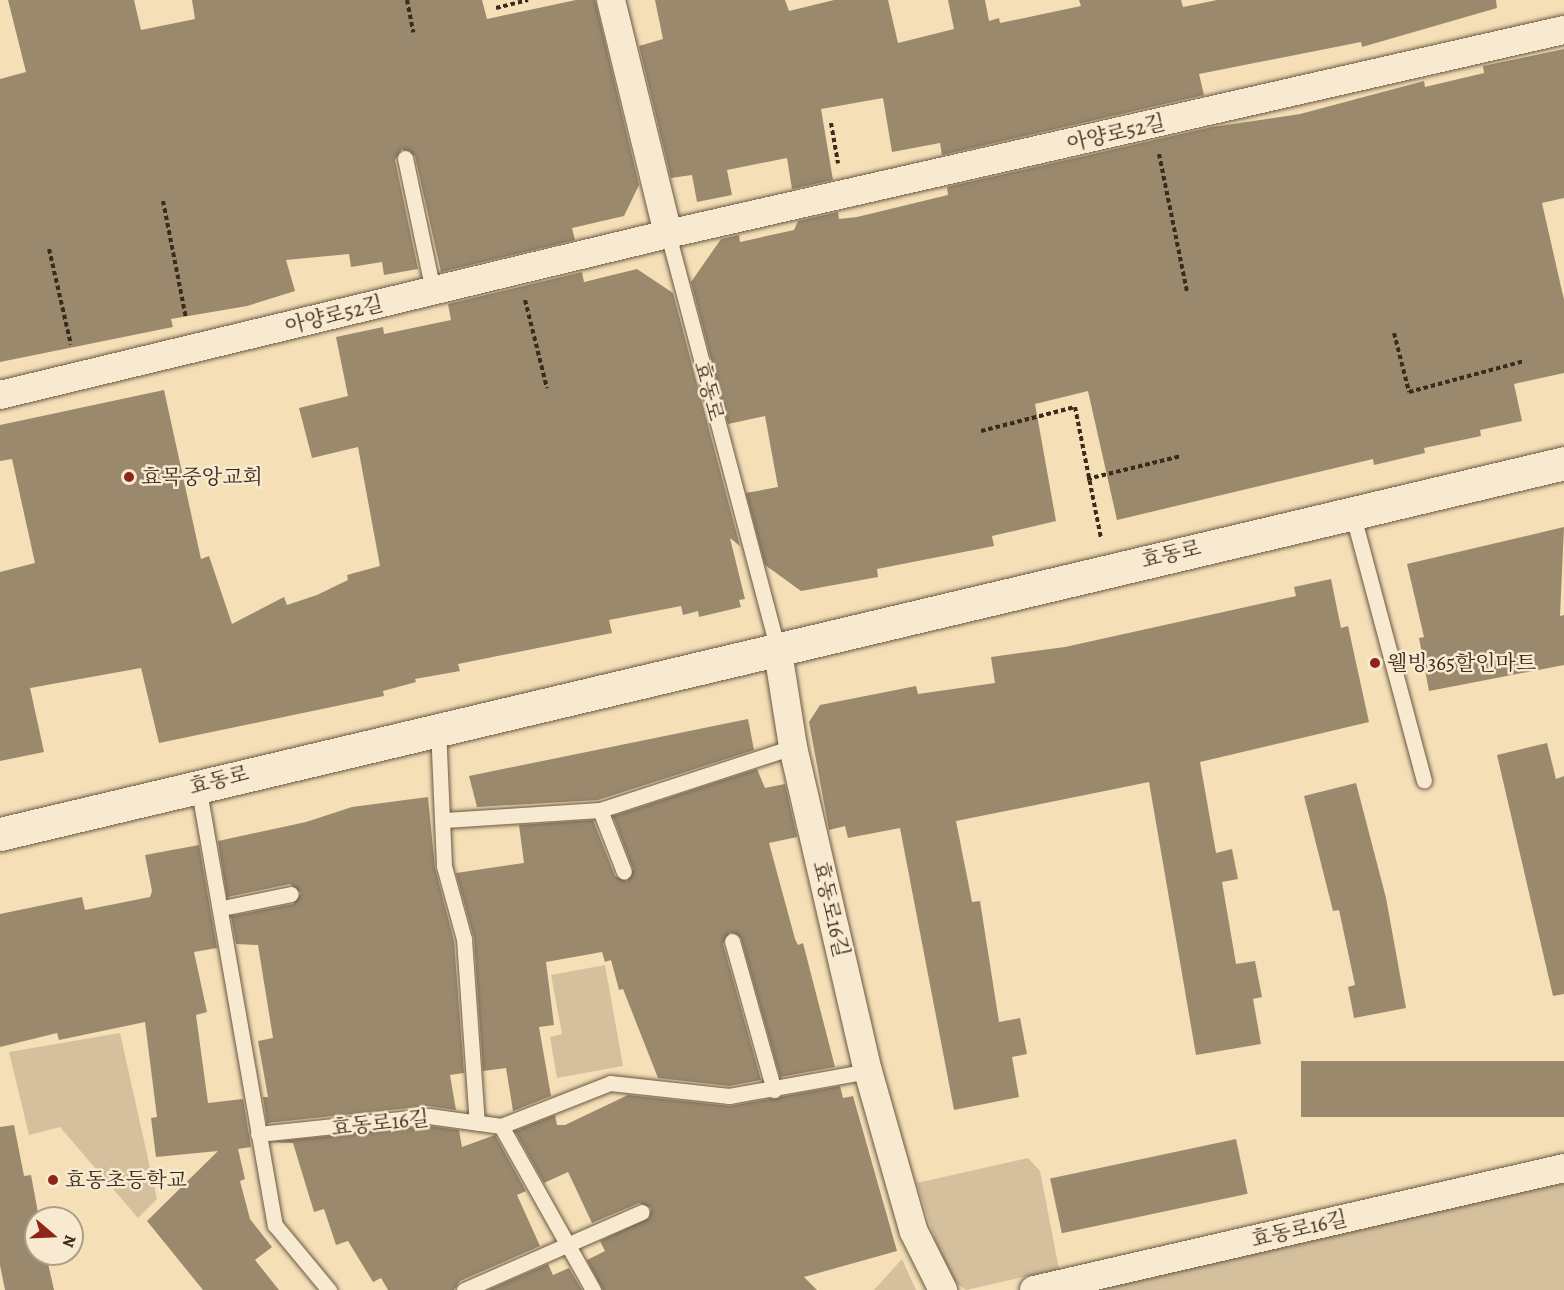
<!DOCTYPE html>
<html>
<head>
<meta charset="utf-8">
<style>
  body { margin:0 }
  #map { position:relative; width:1564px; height:1290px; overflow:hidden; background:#f5dfb7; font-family:Alegreya,"Noto Serif KR",serif }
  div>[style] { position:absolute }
  .green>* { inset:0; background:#d5c09d }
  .building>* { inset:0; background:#9b896d; transform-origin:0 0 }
  .path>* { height:4px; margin-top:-2px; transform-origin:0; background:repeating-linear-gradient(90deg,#3a2b1c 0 4.5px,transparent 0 7.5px) }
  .roads { filter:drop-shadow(0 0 2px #695843) drop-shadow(0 0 2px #695843) }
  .service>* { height:15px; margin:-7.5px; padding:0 7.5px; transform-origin:7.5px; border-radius:7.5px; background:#f8ead0 }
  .minor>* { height:28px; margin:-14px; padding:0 14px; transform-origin:14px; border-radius:14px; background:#f8ead0 }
  .secondary>* { height:33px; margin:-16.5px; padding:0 16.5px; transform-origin:16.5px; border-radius:16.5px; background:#f8ead0 }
  .dots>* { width:16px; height:16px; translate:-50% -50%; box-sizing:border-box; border:3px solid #f8ead0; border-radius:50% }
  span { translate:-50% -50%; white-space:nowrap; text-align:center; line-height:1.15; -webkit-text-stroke:5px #f8ead0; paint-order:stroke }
  .street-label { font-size:21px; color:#3a2b1c }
  .poi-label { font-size:21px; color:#3a2b1c }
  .left { translate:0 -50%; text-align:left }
  .north { position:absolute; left:24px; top:1206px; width:60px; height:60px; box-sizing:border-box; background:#f8ead0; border:2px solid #ac9e88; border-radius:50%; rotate:109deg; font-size:16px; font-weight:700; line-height:24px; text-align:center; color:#3a2b1c }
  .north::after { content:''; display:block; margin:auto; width:21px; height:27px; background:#8f2418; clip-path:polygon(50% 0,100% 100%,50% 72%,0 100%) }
</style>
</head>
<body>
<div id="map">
  <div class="green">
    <div style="clip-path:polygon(605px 965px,623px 1066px,557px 1078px,550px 1037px,562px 1034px,551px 975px)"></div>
    <div style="clip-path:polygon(120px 1033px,157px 1199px,138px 1218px,60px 1127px,29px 1135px,9px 1052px)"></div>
    <div style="clip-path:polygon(1028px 1158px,1040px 1171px,1059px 1269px,966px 1290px,947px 1277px,917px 1183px)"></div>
    <div style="clip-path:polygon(1564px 1183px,1564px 1290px,1083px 1290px)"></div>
    <div style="clip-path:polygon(902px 1259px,916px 1290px,874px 1290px)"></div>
  </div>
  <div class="building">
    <div style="clip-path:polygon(8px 0,134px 0,141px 30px,195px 19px,192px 0,482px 0,487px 19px,576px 0,595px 0,639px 185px,624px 216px,572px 228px,575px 240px,441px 272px,415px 156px,402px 149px,395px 160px,418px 269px,384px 275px,382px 262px,351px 267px,349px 254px,286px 260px,295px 291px,247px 306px,171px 319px,173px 327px,0 362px,0 79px,26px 72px)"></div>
    <div style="clip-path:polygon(655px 0,785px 0,789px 11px,834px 0,888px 0,898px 43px,954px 29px,948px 0,985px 0,989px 21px,999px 18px,1000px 23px,1081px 6px,1079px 0,1181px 0,1183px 7px,1217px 0,1496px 0,1497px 8px,1362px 47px,1361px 42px,1199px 74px,1204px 95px,942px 155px,940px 143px,892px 152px,883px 98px,821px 109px,833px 180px,792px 189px,787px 158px,727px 170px,732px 195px,697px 202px,692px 175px,671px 178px,639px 46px,663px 39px)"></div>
    <div style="clip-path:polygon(1564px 49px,1564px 198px,1542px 203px,1564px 300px,1564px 373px,1514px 384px,1522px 421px,1480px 430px,1481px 436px,1424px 448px,1425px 453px,1374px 465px,1373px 459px,1117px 520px,1088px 391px,1035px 404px,1056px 521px,992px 536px,994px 546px,877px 569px,878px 577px,801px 591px,765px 565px,746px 493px,778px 487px,765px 416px,728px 424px,691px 282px,721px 239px,739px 235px,740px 242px,794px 230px,798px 221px,838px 212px,839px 219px,857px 217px,948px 195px,947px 187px,1212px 127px,1300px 114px,1424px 81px,1425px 87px,1484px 73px,1483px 66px)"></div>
    <div style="clip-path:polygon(637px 269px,673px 293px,740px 546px,730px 538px,745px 599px,739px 600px,741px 607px,699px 617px,698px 611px,683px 615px,681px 606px,609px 620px,612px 633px,458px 664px,460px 671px,415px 679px,416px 682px,383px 691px,384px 696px,159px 743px,141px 668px,30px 688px,44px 752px,0 761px,0 572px,35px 563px,12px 459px,0 461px,0 425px,164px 390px,201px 559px,209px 556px,232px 624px,284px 597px,287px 605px,317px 595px,348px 580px,347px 575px,380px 566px,358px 447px,312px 458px,299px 408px,348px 396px,336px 337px,383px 327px,384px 334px,451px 320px,448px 304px,582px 272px,584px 282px)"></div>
    <div style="clip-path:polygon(1564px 527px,1560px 616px,1564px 615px,1564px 665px,1429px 691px,1419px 638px,1424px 637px,1407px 564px)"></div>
    <div style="clip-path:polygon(1331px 579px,1341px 628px,1348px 626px,1369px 722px,1200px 762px,1216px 853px,1232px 849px,1238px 879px,1222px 882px,1236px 964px,1255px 961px,1262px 997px,1253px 999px,1261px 1044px,1196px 1055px,1149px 782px,956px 821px,972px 902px,980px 901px,999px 1022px,1020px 1018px,1027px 1054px,1012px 1057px,1019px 1097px,954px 1110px,900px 828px,848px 838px,845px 826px,829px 830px,809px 722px,820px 705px,916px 686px,918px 694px,995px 683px,991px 657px,1065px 647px,1296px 596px,1294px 587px)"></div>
    <div style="clip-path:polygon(748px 719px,754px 750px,598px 800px,477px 807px,469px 776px)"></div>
    <div style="clip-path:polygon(1547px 743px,1556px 779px,1564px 776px,1564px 994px,1553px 996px,1497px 755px)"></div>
    <div style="clip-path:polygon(757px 769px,765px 788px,785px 784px,797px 837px,769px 843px,795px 939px,798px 945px,803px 943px,835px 1067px,780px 1077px,741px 938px,730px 932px,723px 944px,761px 1080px,729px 1086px,658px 1078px,623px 989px,619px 990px,611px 960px,605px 962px,602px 952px,546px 962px,554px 1025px,539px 1027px,551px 1096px,513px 1111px,506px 1068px,483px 1071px,474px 938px,456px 873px,524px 863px,519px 825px,593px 820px,615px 876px,627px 881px,633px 869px,613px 816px)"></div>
    <div style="clip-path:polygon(1356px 783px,1386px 898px,1406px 1008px,1354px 1018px,1348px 987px,1355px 985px,1339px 910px,1333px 911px,1304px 796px)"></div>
    <div style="clip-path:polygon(428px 797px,435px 868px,454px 941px,464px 1073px,450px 1075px,456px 1110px,428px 1106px,267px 1123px,263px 1097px,268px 1097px,258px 1041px,273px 1038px,258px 945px,236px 944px,231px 916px,293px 904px,301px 893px,290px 884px,227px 897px,218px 841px,306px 822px,352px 807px)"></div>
    <div style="clip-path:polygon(199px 845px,217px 948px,194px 952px,207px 1012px,196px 1015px,208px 1103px,243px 1099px,251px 1147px,238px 1149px,245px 1179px,240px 1181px,250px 1219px,272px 1247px,255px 1260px,279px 1290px,203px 1290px,147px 1221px,218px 1151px,156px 1157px,151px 1118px,157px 1117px,145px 1022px,59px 1040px,57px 1033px,0 1047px,0 914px,82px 897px,85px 910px,150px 897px,152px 891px,145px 855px)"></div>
    <div style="left:1564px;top:1061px;width:56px;height:263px;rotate:90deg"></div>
    <div style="clip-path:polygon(840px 1086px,843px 1098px,853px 1096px,897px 1251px,804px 1277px,817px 1290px,603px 1290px,587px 1260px,605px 1251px,600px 1241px,649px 1218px,651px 1208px,639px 1203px,592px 1223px,568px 1172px,544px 1183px,515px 1131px,555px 1115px,557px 1125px,565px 1125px,628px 1095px,730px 1106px)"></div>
    <div style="clip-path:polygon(14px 1125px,24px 1176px,31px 1175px,39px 1218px,36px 1218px,36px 1254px,46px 1254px,54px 1290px,5px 1290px,0 1265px,0 1127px)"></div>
    <div style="clip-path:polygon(429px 1126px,459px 1130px,462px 1147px,495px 1135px,526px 1191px,517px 1195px,540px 1246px,460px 1281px,454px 1290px,388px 1290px,381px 1278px,373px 1282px,348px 1241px,336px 1245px,324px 1209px,314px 1212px,293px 1143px,270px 1142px)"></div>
    <div style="left:1236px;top:1139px;width:56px;height:190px;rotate:78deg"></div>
    <div style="clip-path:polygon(548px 1264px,553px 1275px,569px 1268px,582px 1290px,488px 1290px)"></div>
  </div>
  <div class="path">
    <div style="left:407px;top:0;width:33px;rotate:79deg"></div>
    <div style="left:496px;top:8px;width:33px;rotate:-14deg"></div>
    <div style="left:831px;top:123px;width:41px;rotate:80.1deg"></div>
    <div style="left:1159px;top:154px;width:141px;rotate:78.5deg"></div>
    <div style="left:163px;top:201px;width:119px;rotate:78.9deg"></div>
    <div style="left:49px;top:249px;width:98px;rotate:77.1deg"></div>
    <div style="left:525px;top:300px;width:91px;rotate:76deg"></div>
    <div style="left:1394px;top:333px;width:61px;rotate:75.7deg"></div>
    <div style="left:1409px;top:392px;width:120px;rotate:-15deg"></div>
    <div style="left:981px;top:431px;width:97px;rotate:-14.3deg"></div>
    <div style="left:1075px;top:407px;width:134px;rotate:78.8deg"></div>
    <div style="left:1087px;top:479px;width:97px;rotate:-13.7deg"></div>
  </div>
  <div class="roads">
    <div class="service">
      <div style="left:405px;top:158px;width:136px;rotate:78.1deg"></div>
      <div style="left:668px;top:234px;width:431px;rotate:75.2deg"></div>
      <div style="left:1352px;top:512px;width:278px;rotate:75deg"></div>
      <div style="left:438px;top:728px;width:138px;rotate:87.5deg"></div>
      <div style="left:444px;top:866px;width:76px;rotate:74.7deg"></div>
      <div style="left:464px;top:939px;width:184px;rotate:86deg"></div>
      <div style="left:198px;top:785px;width:447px;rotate:80.1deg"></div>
      <div style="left:275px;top:1225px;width:85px;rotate:50.3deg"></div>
      <div style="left:600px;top:810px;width:66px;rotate:68.8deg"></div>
      <div style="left:445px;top:820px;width:155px;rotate:-3.7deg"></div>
      <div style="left:600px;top:810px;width:203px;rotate:-18.1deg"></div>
      <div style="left:222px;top:908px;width:70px;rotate:-11.5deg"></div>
      <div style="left:732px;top:941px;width:155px;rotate:74.3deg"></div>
      <div style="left:501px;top:1126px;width:188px;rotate:60.7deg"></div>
      <div style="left:258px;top:1134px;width:172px;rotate:-6deg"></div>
      <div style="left:429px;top:1116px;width:73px;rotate:7.9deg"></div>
      <div style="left:501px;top:1126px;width:117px;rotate:-21.5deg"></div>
      <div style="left:610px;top:1083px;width:120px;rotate:6.2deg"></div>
      <div style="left:729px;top:1096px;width:141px;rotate:-10.2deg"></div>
      <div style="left:464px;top:1290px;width:194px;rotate:-23.7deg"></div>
    </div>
    <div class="minor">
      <div style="left:611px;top:0;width:241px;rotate:76.3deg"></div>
      <div style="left:0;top:395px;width:687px;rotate:-13.55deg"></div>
      <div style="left:668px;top:234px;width:919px;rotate:-12.83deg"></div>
      <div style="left:778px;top:652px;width:96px;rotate:81deg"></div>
      <div style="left:793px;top:747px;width:333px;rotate:77deg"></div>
      <div style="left:868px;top:1071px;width:167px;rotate:74.1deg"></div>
      <div style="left:914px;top:1232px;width:65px;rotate:63.4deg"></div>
      <div style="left:1034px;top:1290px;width:544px;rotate:-12.96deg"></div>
    </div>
    <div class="secondary">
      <div style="left:0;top:834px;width:1607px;rotate:-13.34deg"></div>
    </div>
  </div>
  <div class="dots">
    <div style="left:129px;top:477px;background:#8f2418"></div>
    <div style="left:1375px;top:663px;background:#8f2418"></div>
    <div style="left:53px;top:1180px;background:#8f2418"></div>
  </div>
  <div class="street-label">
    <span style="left:1116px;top:133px;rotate:-13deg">아양로52길</span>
    <span style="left:334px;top:315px;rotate:-14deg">아양로52길</span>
    <span style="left:709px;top:391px;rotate:75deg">효동로</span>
    <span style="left:1171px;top:554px;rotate:-13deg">효동로</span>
    <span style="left:219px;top:780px;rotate:-14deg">효동로</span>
    <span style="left:831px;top:909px;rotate:77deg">효동로16길</span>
    <span style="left:380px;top:1123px;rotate:-6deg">효동로16길</span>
    <span style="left:1299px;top:1229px;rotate:-13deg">효동로16길</span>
  </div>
  <div class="poi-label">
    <span class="left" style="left:141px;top:477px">효목중앙교회</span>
    <span class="left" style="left:1387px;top:663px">웰빙365할인마트</span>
    <span class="left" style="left:65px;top:1180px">효동초등학교</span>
  </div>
  <div class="north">N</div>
</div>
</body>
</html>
